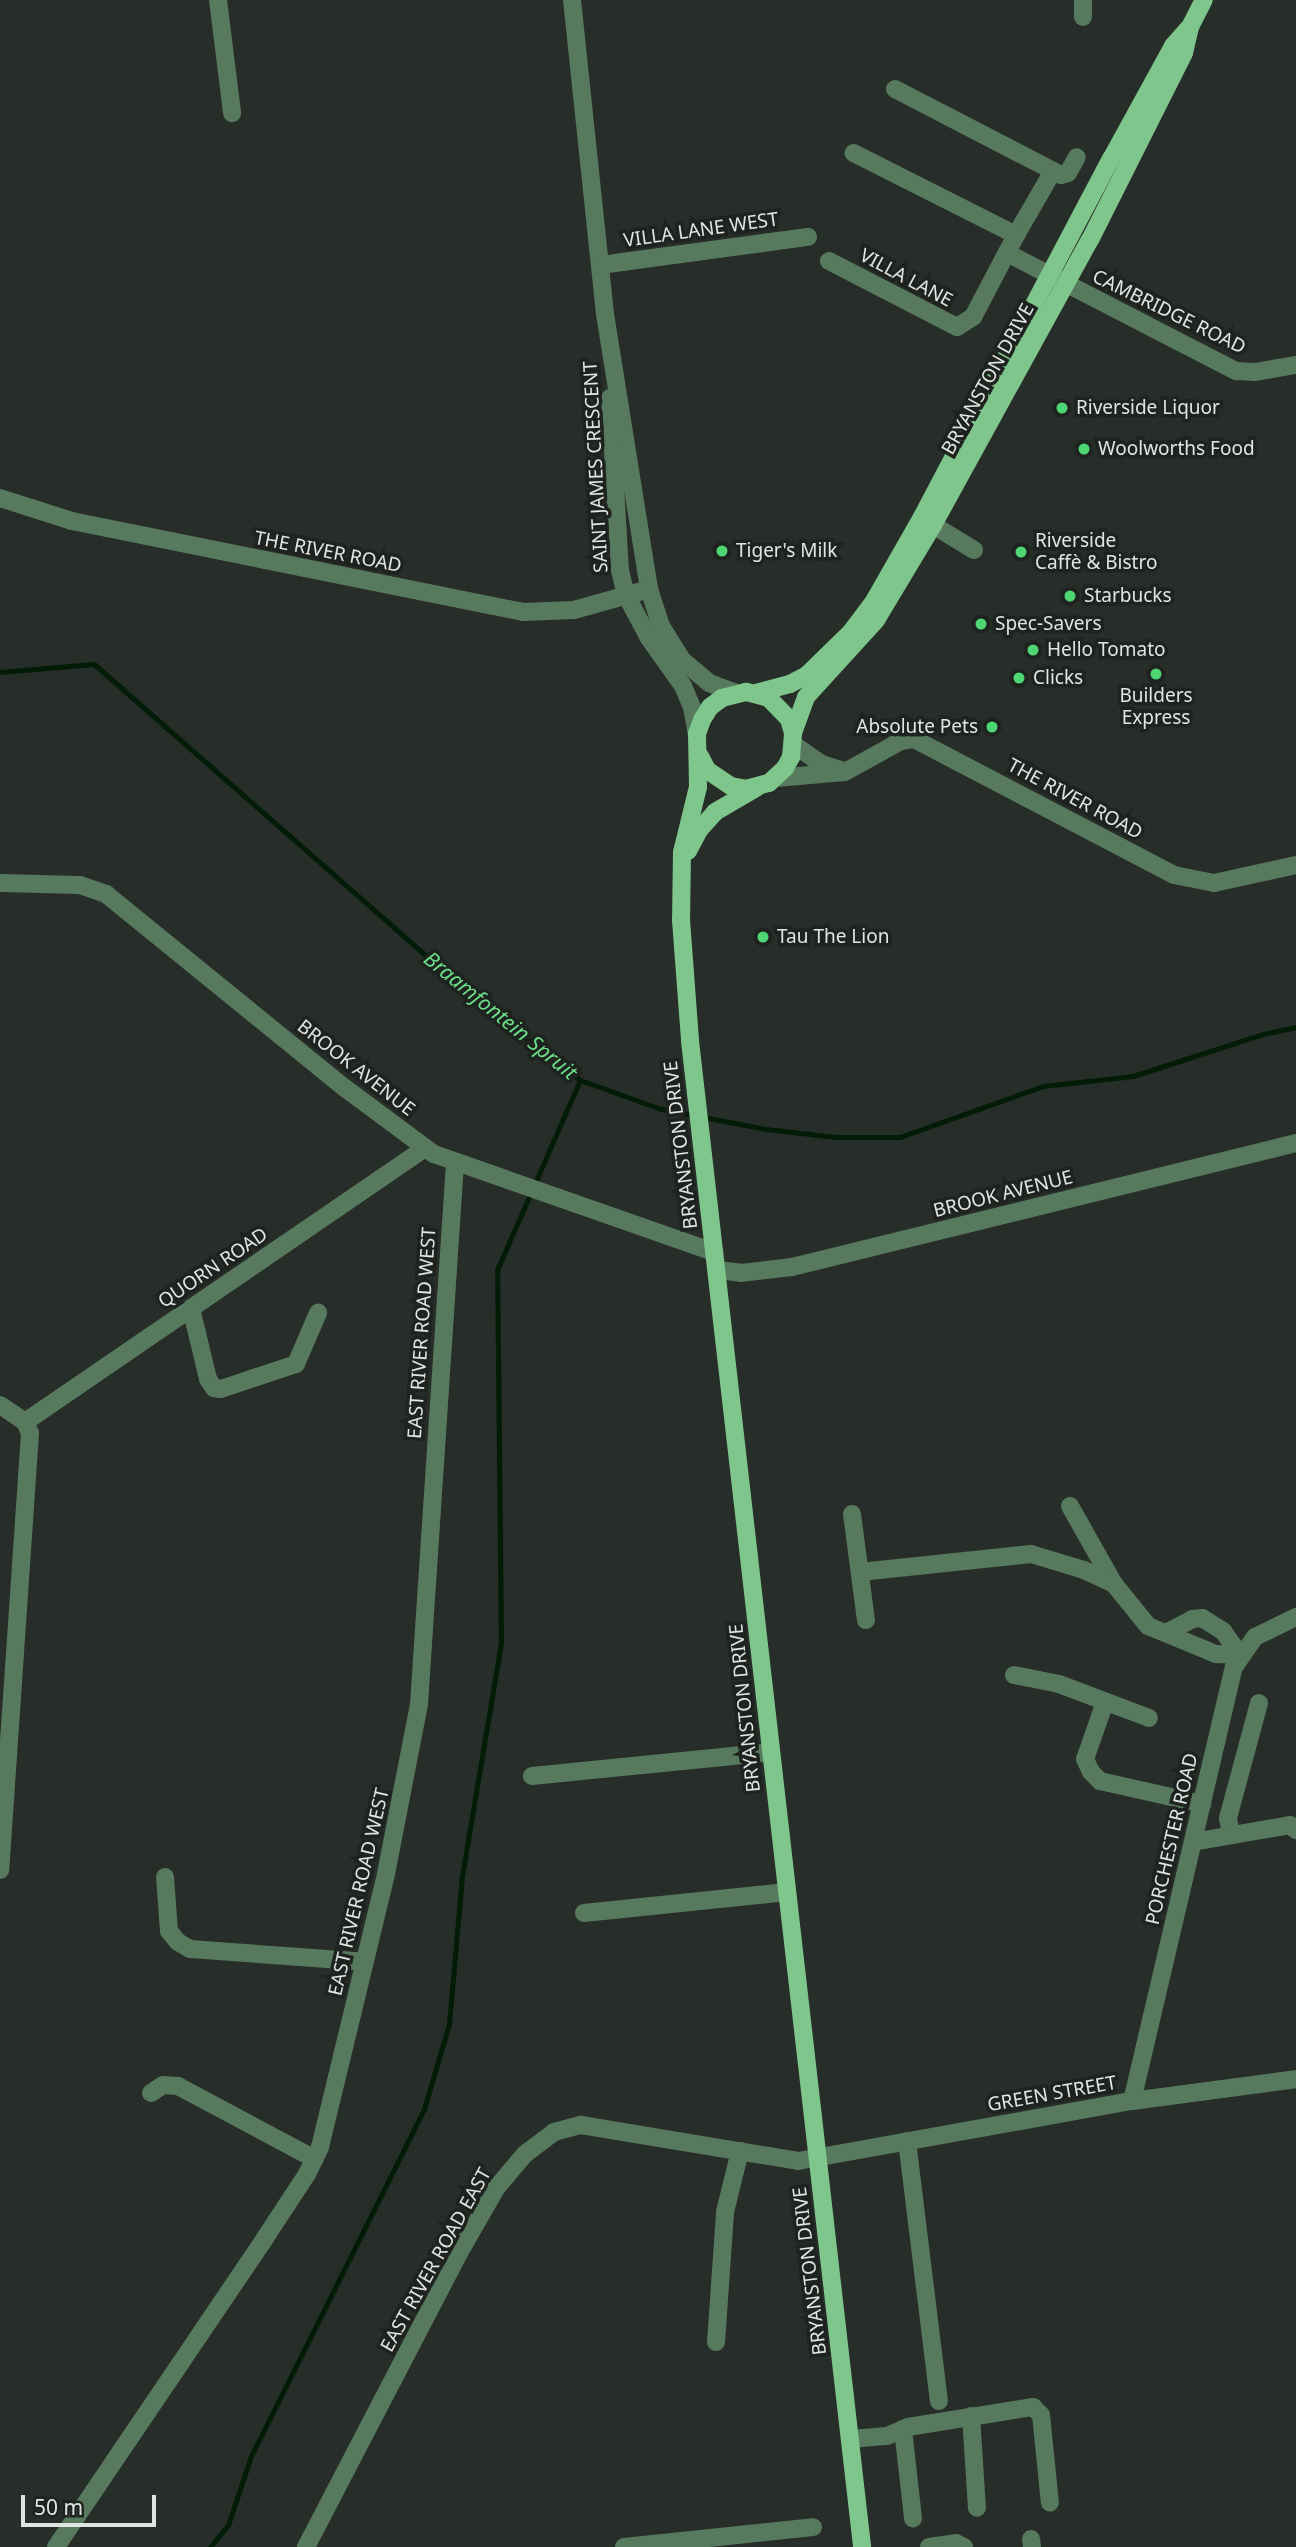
<!DOCTYPE html>
<html>
<head>
<meta charset="utf-8">
<style>
  body { margin:0 }
  #map { position:relative; width:1296px; height:2547px; overflow:hidden; background:#272d28; font-family:"Noto Sans",sans-serif }
  div>[style] { position:absolute }
  .stream>* { height:5px; margin:-2.5px; padding:0 2.5px; transform-origin:2.5px; border-radius:2.5px; background:#021c08 }
  .minor>* { height:18px; margin:-9px; padding:0 9px; transform-origin:9px; border-radius:9px; background:#57795d }
  .major>* { height:18px; margin:-9px; padding:0 9px; transform-origin:9px; border-radius:9px; background:#7ec68c }
  .dots>* { width:19px; height:19px; translate:-50% -50%; box-sizing:border-box; border:4px solid #1e231f; border-radius:50% }
  span { translate:-50% -50%; white-space:nowrap; text-align:center; line-height:1.15; -webkit-text-stroke:7px #1e231f; paint-order:stroke }
  .street-label { font-size:19px; color:#e1e5e2 }
  .poi-label { font-size:19px; color:#e1e5e2 }
  .left { translate:0 -50%; text-align:left }
  .right { translate:-100% -50%; text-align:right }
  .water-label { font-size:21px; color:#6bdd87; font-style:italic }
  .scale { position:absolute; left:21px; top:2495px; width:135px; height:32px; box-sizing:border-box; border:4px solid #e1e5e2; border-top:0; padding-left:9px; font-size:21px; line-height:24px; white-space:nowrap; color:#e1e5e2; -webkit-text-stroke:5px #1e231f; paint-order:stroke }
</style>
</head>
<body>
<div id="map">
  <div class="stream">
    <div style="left:0;top:672px;width:94px;rotate:-4.9deg"></div>
    <div style="left:94px;top:664px;width:515px;rotate:41.3deg"></div>
    <div style="left:481px;top:1004px;width:125px;rotate:37.5deg"></div>
    <div style="left:580px;top:1080px;width:86px;rotate:19.7deg"></div>
    <div style="left:661px;top:1109px;width:107px;rotate:10.8deg"></div>
    <div style="left:766px;top:1129px;width:70px;rotate:6.5deg"></div>
    <div style="left:836px;top:1137px;width:64px"></div>
    <div style="left:900px;top:1137px;width:152px;rotate:-19.6deg"></div>
    <div style="left:1043px;top:1086px;width:91px;rotate:-6.3deg"></div>
    <div style="left:1133px;top:1076px;width:137px;rotate:-17.9deg"></div>
    <div style="left:1263px;top:1034px;width:34px;rotate:-12deg"></div>
    <div style="left:210px;top:2547px;width:28px;rotate:-51deg"></div>
    <div style="left:228px;top:2525px;width:73px;rotate:-71.6deg"></div>
    <div style="left:251px;top:2456px;width:388px;rotate:-63.5deg"></div>
    <div style="left:424px;top:2109px;width:89px;rotate:-73.6deg"></div>
    <div style="left:449px;top:2024px;width:149px;rotate:-85deg"></div>
    <div style="left:462px;top:1876px;width:237px;rotate:-80.5deg"></div>
    <div style="left:501px;top:1642px;width:372px;rotate:-90.6deg"></div>
    <div style="left:497px;top:1270px;width:207px;rotate:-66.4deg"></div>
  </div>
  <div class="minor">
    <div style="left:218px;top:0;width:114px;rotate:82.9deg"></div>
    <div style="left:572px;top:0;width:316px;rotate:84deg"></div>
    <div style="left:605px;top:314px;width:278px;rotate:80.9deg"></div>
    <div style="left:649px;top:589px;width:39px;rotate:72deg"></div>
    <div style="left:661px;top:626px;width:40px;rotate:58deg"></div>
    <div style="left:682px;top:660px;width:35px;rotate:40deg"></div>
    <div style="left:709px;top:683px;width:30px;rotate:20deg"></div>
    <div style="left:1083px;top:0;width:17px;rotate:90deg"></div>
    <div style="left:895px;top:89px;width:187px;rotate:27.4deg"></div>
    <div style="left:1061px;top:175px;width:7px;rotate:-16deg"></div>
    <div style="left:1068px;top:173px;width:18px;rotate:-61deg"></div>
    <div style="left:1016px;top:235px;width:74px;rotate:-60deg"></div>
    <div style="left:1007px;top:253px;width:258px;rotate:27.3deg"></div>
    <div style="left:1236px;top:371px;width:19px;rotate:3deg"></div>
    <div style="left:1255px;top:372px;width:42px;rotate:-9.7deg"></div>
    <div style="left:829px;top:261px;width:144px;rotate:27.3deg"></div>
    <div style="left:957px;top:327px;width:19px;rotate:-32deg"></div>
    <div style="left:973px;top:317px;width:93px;rotate:-62.3deg"></div>
    <div style="left:1016px;top:235px;width:182px;rotate:-153.2deg"></div>
    <div style="left:600px;top:265px;width:210px;rotate:-7.7deg"></div>
    <div style="left:610px;top:398px;width:172px;rotate:86.7deg"></div>
    <div style="left:620px;top:570px;width:26px;rotate:77deg"></div>
    <div style="left:626px;top:595px;width:49px;rotate:61.9deg"></div>
    <div style="left:649px;top:638px;width:59px;rotate:54.7deg"></div>
    <div style="left:683px;top:686px;width:23px;rotate:67deg"></div>
    <div style="left:692px;top:707px;width:27px;rotate:80deg"></div>
    <div style="left:0;top:498px;width:76px;rotate:17.7deg"></div>
    <div style="left:72px;top:521px;width:460px;rotate:11.4deg"></div>
    <div style="left:523px;top:612px;width:51px;rotate:-2.2deg"></div>
    <div style="left:574px;top:610px;width:78px;rotate:-15.6deg"></div>
    <div style="left:933px;top:525px;width:48px;rotate:31.4deg"></div>
    <div style="left:793px;top:744px;width:35px;rotate:35deg"></div>
    <div style="left:822px;top:764px;width:20px;rotate:18deg"></div>
    <div style="left:776px;top:778px;width:69px;rotate:-5deg"></div>
    <div style="left:845px;top:772px;width:64px;rotate:-29deg"></div>
    <div style="left:901px;top:741px;width:13px;rotate:-9deg"></div>
    <div style="left:914px;top:739px;width:293px;rotate:27.6deg"></div>
    <div style="left:1174px;top:875px;width:41px;rotate:11.3deg"></div>
    <div style="left:1214px;top:883px;width:84px;rotate:-12.4deg"></div>
    <div style="left:0;top:883px;width:80px;rotate:1.4deg"></div>
    <div style="left:80px;top:885px;width:28px;rotate:19deg"></div>
    <div style="left:106px;top:894px;width:308px;rotate:39.1deg"></div>
    <div style="left:345px;top:1088px;width:111px;rotate:36.6deg"></div>
    <div style="left:434px;top:1154px;width:297px;rotate:19.3deg"></div>
    <div style="left:718px;top:1270px;width:23px;rotate:7deg"></div>
    <div style="left:741px;top:1273px;width:51px;rotate:-6.7deg"></div>
    <div style="left:792px;top:1267px;width:519px;rotate:-13.82deg"></div>
    <div style="left:191px;top:1308px;width:73px;rotate:76.5deg"></div>
    <div style="left:208px;top:1379px;width:11px;rotate:56deg"></div>
    <div style="left:214px;top:1388px;width:7px;rotate:8deg"></div>
    <div style="left:221px;top:1389px;width:79px;rotate:-18.4deg"></div>
    <div style="left:296px;top:1364px;width:56px;rotate:-66.7deg"></div>
    <div style="left:0;top:1405px;width:30px;rotate:34deg"></div>
    <div style="left:25px;top:1422px;width:12px;rotate:66deg"></div>
    <div style="left:30px;top:1433px;width:438px;rotate:93.9deg"></div>
    <div style="left:25px;top:1422px;width:483px;rotate:-34.4deg"></div>
    <div style="left:1070px;top:1506px;width:90px;rotate:60.6deg"></div>
    <div style="left:852px;top:1514px;width:107px;rotate:82.5deg"></div>
    <div style="left:860px;top:1572px;width:172px;rotate:-6deg"></div>
    <div style="left:1031px;top:1554px;width:55px;rotate:16.8deg"></div>
    <div style="left:1084px;top:1570px;width:33px;rotate:25deg"></div>
    <div style="left:1114px;top:1584px;width:54px;rotate:51deg"></div>
    <div style="left:1148px;top:1626px;width:74px;rotate:22.4deg"></div>
    <div style="left:1216px;top:1654px;width:24px;rotate:2deg"></div>
    <div style="left:1168px;top:1632px;width:27px;rotate:-28deg"></div>
    <div style="left:1192px;top:1619px;width:10px;rotate:-6deg"></div>
    <div style="left:1202px;top:1618px;width:25px;rotate:32deg"></div>
    <div style="left:1223px;top:1631px;width:29px;rotate:55deg"></div>
    <div style="left:1014px;top:1675px;width:46px;rotate:11.3deg"></div>
    <div style="left:1059px;top:1684px;width:96px;rotate:20.7deg"></div>
    <div style="left:1105px;top:1702px;width:60px;rotate:109.3deg"></div>
    <div style="left:1085px;top:1759px;width:14px;rotate:65deg"></div>
    <div style="left:1091px;top:1772px;width:13px;rotate:45deg"></div>
    <div style="left:1100px;top:1781px;width:105px;rotate:12.7deg"></div>
    <div style="left:532px;top:1776px;width:240px;rotate:-5.7deg"></div>
    <div style="left:1231px;top:1835px;width:17px;rotate:-100deg"></div>
    <div style="left:1228px;top:1818px;width:119px;rotate:-74.9deg"></div>
    <div style="left:1193px;top:1842px;width:98px;rotate:-9.9deg"></div>
    <div style="left:1290px;top:1825px;width:8px;rotate:40deg"></div>
    <div style="left:165px;top:1877px;width:54px;rotate:85.8deg"></div>
    <div style="left:169px;top:1931px;width:14px;rotate:51deg"></div>
    <div style="left:178px;top:1942px;width:14px;rotate:30deg"></div>
    <div style="left:190px;top:1949px;width:175px;rotate:4.2deg"></div>
    <div style="left:584px;top:1913px;width:204px;rotate:-5.9deg"></div>
    <div style="left:151px;top:2093px;width:14px;rotate:-34deg"></div>
    <div style="left:163px;top:2085px;width:15px;rotate:4deg"></div>
    <div style="left:178px;top:2086px;width:155px;rotate:28.1deg"></div>
    <div style="left:1132px;top:2101px;width:446px;rotate:-76.8deg"></div>
    <div style="left:1234px;top:1667px;width:37px;rotate:-55deg"></div>
    <div style="left:1255px;top:1637px;width:46px;rotate:-26deg"></div>
    <div style="left:907px;top:2141px;width:262px;rotate:83deg"></div>
    <div style="left:716px;top:2342px;width:130px;rotate:-86deg"></div>
    <div style="left:725px;top:2212px;width:63px;rotate:-76.2deg"></div>
    <div style="left:971px;top:2416px;width:92px;rotate:86.3deg"></div>
    <div style="left:903px;top:2429px;width:90px;rotate:83.6deg"></div>
    <div style="left:851px;top:2439px;width:36px;rotate:-5deg"></div>
    <div style="left:887px;top:2436px;width:23px;rotate:-23deg"></div>
    <div style="left:908px;top:2427px;width:127px;rotate:-9.1deg"></div>
    <div style="left:1033px;top:2407px;width:11px;rotate:45deg"></div>
    <div style="left:1041px;top:2415px;width:88px;rotate:84.2deg"></div>
    <div style="left:1031px;top:2539px;width:8px;rotate:83deg"></div>
    <div style="left:56px;top:2547px;width:373px;rotate:-55.9deg"></div>
    <div style="left:265px;top:2238px;width:77px;rotate:-56.7deg"></div>
    <div style="left:307px;top:2174px;width:30px;rotate:-64deg"></div>
    <div style="left:320px;top:2147px;width:281px;rotate:-76.4deg"></div>
    <div style="left:386px;top:1874px;width:173px;rotate:-79deg"></div>
    <div style="left:419px;top:1704px;width:541px;rotate:-86.19deg"></div>
    <div style="left:306px;top:2547px;width:331px;rotate:-62.5deg"></div>
    <div style="left:459px;top:2253px;width:76px;rotate:-60.1deg"></div>
    <div style="left:497px;top:2187px;width:43px;rotate:-49.7deg"></div>
    <div style="left:525px;top:2154px;width:36px;rotate:-37deg"></div>
    <div style="left:554px;top:2132px;width:28px;rotate:-15deg"></div>
    <div style="left:581px;top:2125px;width:220px;rotate:9.4deg"></div>
    <div style="left:798px;top:2161px;width:339px;rotate:-10.2deg"></div>
    <div style="left:1132px;top:2101px;width:165px;rotate:-7.6deg"></div>
    <div style="left:624px;top:2547px;width:190px;rotate:-6deg"></div>
    <div style="left:929px;top:2547px;width:27px;rotate:-8deg"></div>
    <div style="left:956px;top:2543px;width:9px;rotate:27deg"></div>
  </div>
  <div class="major">
    <div style="left:756px;top:693px;width:35px;rotate:-15deg"></div>
    <div style="left:790px;top:684px;width:19px;rotate:-28deg"></div>
    <div style="left:807px;top:675px;width:62px;rotate:-44.3deg"></div>
    <div style="left:851px;top:632px;width:36px;rotate:-53deg"></div>
    <div style="left:873px;top:603px;width:99px;rotate:-60.3deg"></div>
    <div style="left:922px;top:517px;width:405px;rotate:-62.2deg"></div>
    <div style="left:1111px;top:159px;width:129px;rotate:-61.2deg"></div>
    <div style="left:1173px;top:46px;width:23px;rotate:-49deg"></div>
    <div style="left:793px;top:733px;width:38px;rotate:-70deg"></div>
    <div style="left:806px;top:697px;width:104px;rotate:-47.7deg"></div>
    <div style="left:876px;top:620px;width:111px;rotate:-59deg"></div>
    <div style="left:933px;top:525px;width:325px;rotate:-61.2deg"></div>
    <div style="left:1090px;top:240px;width:209px;rotate:-63.3deg"></div>
    <div style="left:1184px;top:53px;width:27px;rotate:-77deg"></div>
    <div style="left:1190px;top:27px;width:30px;rotate:-63deg"></div>
    <div style="left:700px;top:756px;width:16px;rotate:63deg"></div>
    <div style="left:707px;top:770px;width:29px;rotate:34deg"></div>
    <div style="left:731px;top:786px;width:15px;rotate:11deg"></div>
    <div style="left:746px;top:789px;width:24px;rotate:-15deg"></div>
    <div style="left:769px;top:783px;width:22px;rotate:-43deg"></div>
    <div style="left:785px;top:768px;width:13px;rotate:-61deg"></div>
    <div style="left:791px;top:757px;width:24px;rotate:-85deg"></div>
    <div style="left:793px;top:733px;width:15px;rotate:-106deg"></div>
    <div style="left:789px;top:719px;width:29px;rotate:-134deg"></div>
    <div style="left:769px;top:698px;width:24px;rotate:-165deg"></div>
    <div style="left:746px;top:692px;width:25px;rotate:166deg"></div>
    <div style="left:722px;top:698px;width:15px;rotate:143deg"></div>
    <div style="left:710px;top:707px;width:15px;rotate:122deg"></div>
    <div style="left:702px;top:720px;width:15px;rotate:110deg"></div>
    <div style="left:697px;top:734px;width:53px;rotate:88.9deg"></div>
    <div style="left:698px;top:787px;width:67px;rotate:103.8deg"></div>
    <div style="left:682px;top:852px;width:68px;rotate:90.8deg"></div>
    <div style="left:681px;top:920px;width:121px;rotate:85.7deg"></div>
    <div style="left:690px;top:1041px;width:1516px;rotate:83.48deg"></div>
    <div style="left:688px;top:851px;width:24px;rotate:-62deg"></div>
    <div style="left:699px;top:830px;width:24px;rotate:-48deg"></div>
    <div style="left:715px;top:812px;width:48px;rotate:-30.3deg"></div>
  </div>
  <div class="dots">
    <div style="left:1062px;top:408px;background:#4ed675"></div>
    <div style="left:1084px;top:449px;background:#4ed675"></div>
    <div style="left:722px;top:551px;background:#4ed675"></div>
    <div style="left:1021px;top:552px;background:#4ed675"></div>
    <div style="left:1070px;top:596px;background:#4ed675"></div>
    <div style="left:981px;top:624px;background:#4ed675"></div>
    <div style="left:1033px;top:650px;background:#4ed675"></div>
    <div style="left:1156px;top:674px;background:#4ed675"></div>
    <div style="left:1019px;top:678px;background:#4ed675"></div>
    <div style="left:992px;top:727px;background:#4ed675"></div>
    <div style="left:763px;top:937px;background:#4ed675"></div>
  </div>
  <div class="street-label">
    <span style="left:701px;top:230px;rotate:-8deg">VILLA LANE WEST</span>
    <span style="left:906px;top:278px;rotate:28deg">VILLA LANE</span>
    <span style="left:1169px;top:312px;rotate:26deg">CAMBRIDGE ROAD</span>
    <span style="left:988px;top:379px;rotate:-61deg">BRYANSTON DRIVE</span>
    <span style="left:596px;top:467px;rotate:-93deg">SAINT JAMES CRESCENT</span>
    <span style="left:328px;top:552px;rotate:11deg">THE RIVER ROAD</span>
    <span style="left:1075px;top:799px;rotate:28deg">THE RIVER ROAD</span>
    <span style="left:356px;top:1068px;rotate:38deg">BROOK AVENUE</span>
    <span style="left:681px;top:1145px;rotate:-97deg">BRYANSTON DRIVE</span>
    <span style="left:1003px;top:1194px;rotate:-14deg">BROOK AVENUE</span>
    <span style="left:213px;top:1268px;rotate:-34deg">QUORN ROAD</span>
    <span style="left:422px;top:1333px;rotate:-86deg">EAST RIVER ROAD WEST</span>
    <span style="left:745px;top:1708px;rotate:-96deg">BRYANSTON DRIVE</span>
    <span style="left:1172px;top:1839px;rotate:-77deg">PORCHESTER ROAD</span>
    <span style="left:359px;top:1892px;rotate:-77deg">EAST RIVER ROAD WEST</span>
    <span style="left:1052px;top:2094px;rotate:-10deg">GREEN STREET</span>
    <span style="left:436px;top:2260px;rotate:-61deg">EAST RIVER ROAD EAST</span>
    <span style="left:810px;top:2271px;rotate:-97deg">BRYANSTON DRIVE</span>
  </div>
  <div class="poi-label">
    <span class="left" style="left:1076px;top:408px">Riverside Liquor</span>
    <span class="left" style="left:1098px;top:449px">Woolworths Food</span>
    <span class="left" style="left:1035px;top:552px">Riverside<br>Caffè &amp; Bistro</span>
    <span class="left" style="left:736px;top:551px">Tiger's Milk</span>
    <span class="left" style="left:1084px;top:596px">Starbucks</span>
    <span class="left" style="left:995px;top:624px">Spec-Savers</span>
    <span class="left" style="left:1047px;top:650px">Hello Tomato</span>
    <span class="left" style="left:1033px;top:678px">Clicks</span>
    <span style="left:1156px;top:707px">Builders<br>Express</span>
    <span class="right" style="left:978px;top:727px">Absolute Pets</span>
    <span class="left" style="left:777px;top:937px">Tau The Lion</span>
  </div>
  <div class="water-label">
    <span style="left:501px;top:1015px;rotate:39deg">Braamfontein Spruit</span>
  </div>
  <div class="scale">50 m</div>
</div>
</body>
</html>
